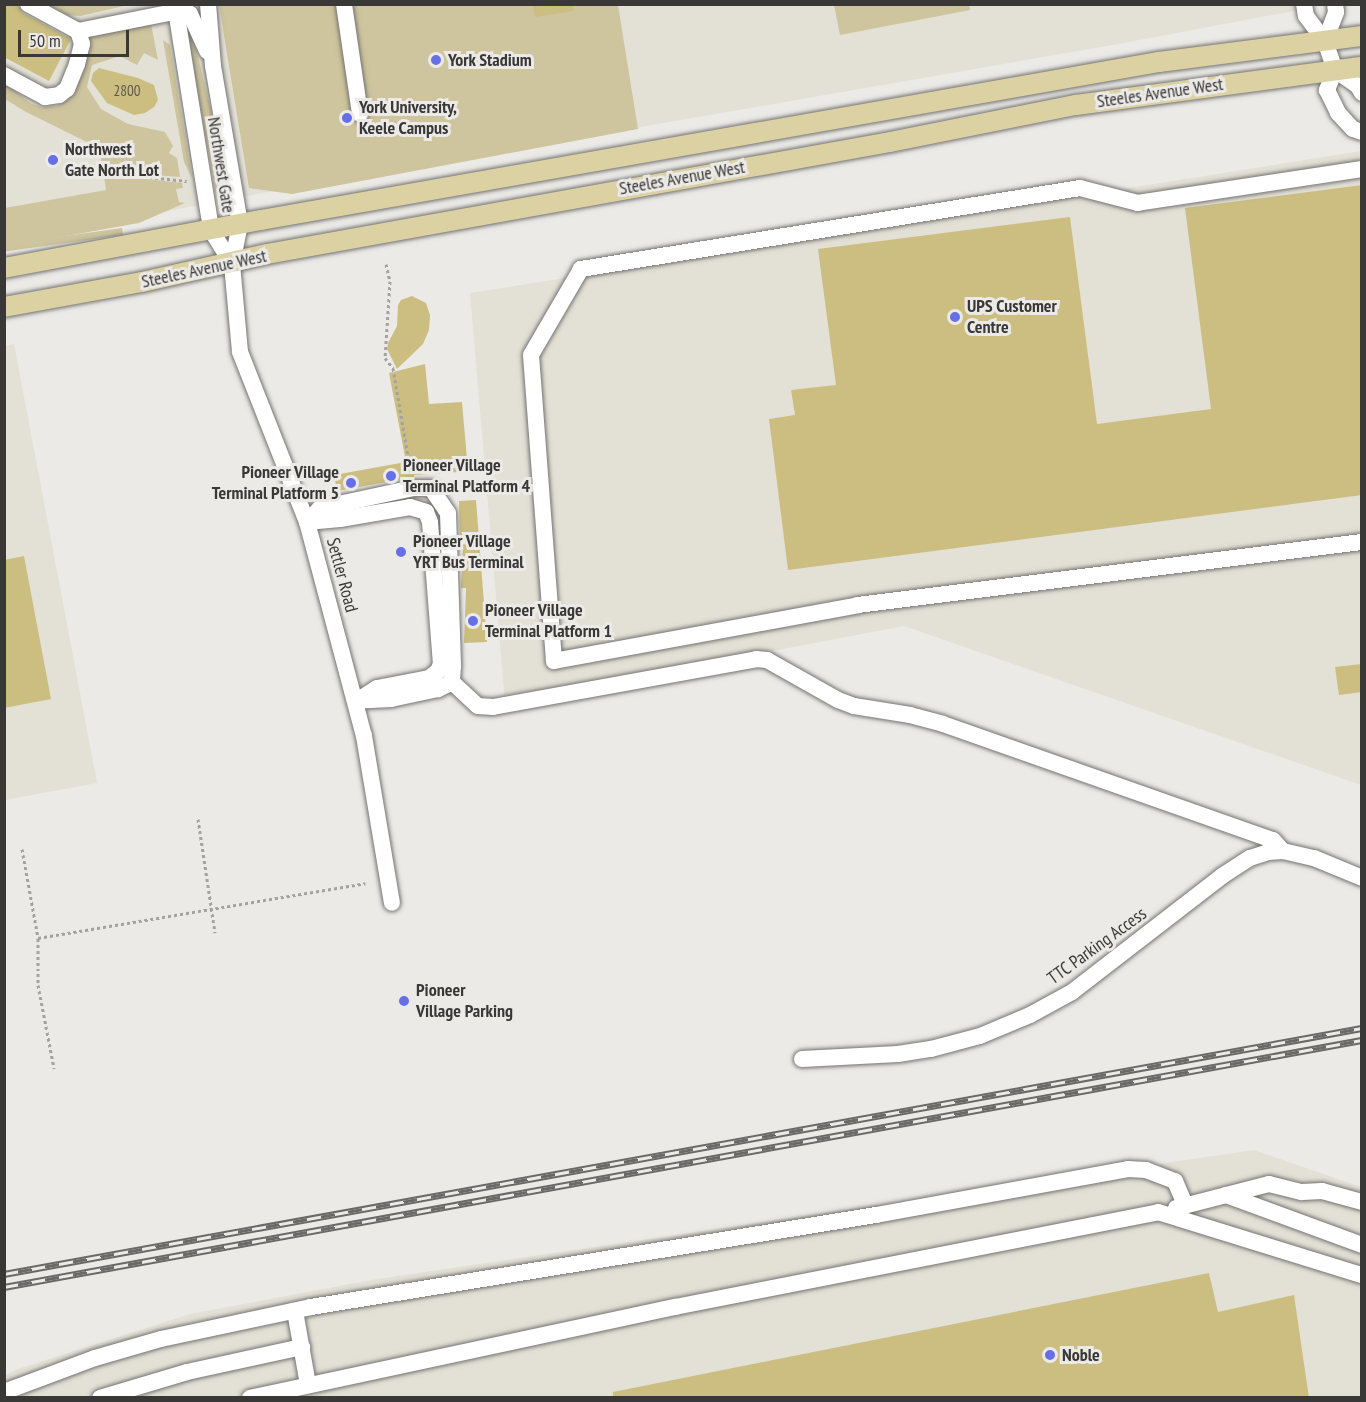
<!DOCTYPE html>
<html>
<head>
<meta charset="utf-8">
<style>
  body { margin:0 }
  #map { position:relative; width:1366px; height:1402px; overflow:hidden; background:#ebeae7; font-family:"PT Sans Narrow",sans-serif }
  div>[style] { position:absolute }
  .built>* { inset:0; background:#e3e0d6 }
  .green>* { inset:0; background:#cec59e; transform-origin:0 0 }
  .building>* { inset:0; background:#ccbe80 }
  .path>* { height:3px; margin-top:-1.5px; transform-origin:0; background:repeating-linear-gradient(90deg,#a3a2a0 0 3px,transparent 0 6px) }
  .roads { filter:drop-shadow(0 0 2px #747371) drop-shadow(0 0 2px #747371) }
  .minor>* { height:16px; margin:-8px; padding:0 8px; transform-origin:8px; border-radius:8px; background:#fff }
  .major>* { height:20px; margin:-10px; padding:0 10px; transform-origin:10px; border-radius:10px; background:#dcd1a3 }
  .rail>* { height:7px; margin-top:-3.5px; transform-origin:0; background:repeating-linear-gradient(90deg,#ebeae7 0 14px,#6a6967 0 28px); box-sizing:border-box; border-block:2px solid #6a6967 }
  .dots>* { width:16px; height:16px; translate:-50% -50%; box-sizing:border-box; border:3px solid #ebeae7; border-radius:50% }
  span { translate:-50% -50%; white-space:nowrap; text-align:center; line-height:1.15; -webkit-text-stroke:6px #ebeae7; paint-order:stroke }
  .number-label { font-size:15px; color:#5e5a49 }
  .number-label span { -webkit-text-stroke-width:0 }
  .poi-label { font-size:18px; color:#393837; font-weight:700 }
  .left { translate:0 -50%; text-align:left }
  .right { translate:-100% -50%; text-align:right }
  .street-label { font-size:18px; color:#393837 }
  .frame { position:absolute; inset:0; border:6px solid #393837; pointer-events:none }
  .scale { position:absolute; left:18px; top:30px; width:111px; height:27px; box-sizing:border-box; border:3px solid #393837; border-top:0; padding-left:8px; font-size:18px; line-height:21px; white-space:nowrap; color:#393837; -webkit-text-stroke:4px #ebeae7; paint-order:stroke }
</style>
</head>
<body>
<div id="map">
  <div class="built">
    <div style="clip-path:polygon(1298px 4px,1299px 10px,1118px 44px,262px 193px,5px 242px,5px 5px)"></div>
    <div style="clip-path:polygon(1361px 151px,1361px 785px,904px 626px,505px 702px,470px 293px)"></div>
    <div style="clip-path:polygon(14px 344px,97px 783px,5px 800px,4px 346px)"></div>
    <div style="clip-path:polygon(1254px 1150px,1361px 1187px,1361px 1397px,5px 1398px,4px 1376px,15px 1370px,190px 1314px,377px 1279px)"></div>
  </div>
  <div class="green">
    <div style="clip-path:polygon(969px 4px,970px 10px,840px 35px,834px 5px)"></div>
    <div style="clip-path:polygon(47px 5px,128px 5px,80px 16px,66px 15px)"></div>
    <div style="clip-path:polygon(219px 5px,618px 5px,638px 129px,292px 194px,249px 188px)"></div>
    <div style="clip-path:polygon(151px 24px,158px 60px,144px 53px,137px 65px,120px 56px,92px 65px,87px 87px,101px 109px,128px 124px,165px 132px,173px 146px,169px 153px,177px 158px,180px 177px,103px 171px,99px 148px,26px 112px,5px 99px,4px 82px,30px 103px,41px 107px,57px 106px,67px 100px,76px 86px,89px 37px)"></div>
    <div style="clip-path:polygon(185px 24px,190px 24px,221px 152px,227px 185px,226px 194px,223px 196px,216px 193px)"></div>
    <div style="clip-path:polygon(163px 40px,170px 45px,192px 178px,184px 162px)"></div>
    <div style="clip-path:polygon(112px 175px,182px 183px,183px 188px,176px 189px,179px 202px,185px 203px,139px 223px,5px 247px,5px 208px,106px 190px,104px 176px)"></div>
    <div style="left:122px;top:228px;width:7px;height:119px;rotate:82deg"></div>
  </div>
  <div class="building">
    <div style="clip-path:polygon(4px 4px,17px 4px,23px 13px,69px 38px,70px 41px,49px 81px,4px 57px)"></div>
    <div style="clip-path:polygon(533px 4px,573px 4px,573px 11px,535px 17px)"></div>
    <div style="clip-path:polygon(99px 68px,138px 78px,154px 85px,158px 100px,154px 107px,145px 113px,134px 115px,107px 103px,91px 81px,93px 73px)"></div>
    <div style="clip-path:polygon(1362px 185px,1362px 495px,788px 570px,769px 419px,795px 415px,791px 390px,836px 385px,818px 249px,1070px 217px,1097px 424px,1211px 409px,1185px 208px)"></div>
    <div style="clip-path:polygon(412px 296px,426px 303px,430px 315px,429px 330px,423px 344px,397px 369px,387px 349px,388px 343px,397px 326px,398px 305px,401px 300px)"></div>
    <div style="clip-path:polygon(425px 364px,429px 404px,462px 402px,467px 459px,473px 458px,474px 471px,414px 475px,414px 477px,337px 491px,334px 475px,406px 462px,389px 373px)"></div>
    <div style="clip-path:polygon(476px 500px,487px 642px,464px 643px,466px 588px,461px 588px,463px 545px,460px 545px,459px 501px)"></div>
    <div style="clip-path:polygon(24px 556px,51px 699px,4px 708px,4px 560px)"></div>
    <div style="clip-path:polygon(1362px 664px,1362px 692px,1339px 695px,1335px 667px)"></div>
    <div style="clip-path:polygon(1209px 1273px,1218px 1312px,1294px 1295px,1309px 1398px,613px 1398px,613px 1392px)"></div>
  </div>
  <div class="path">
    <div style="left:104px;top:175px;width:9px;rotate:-13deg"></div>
    <div style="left:113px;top:173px;width:74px;rotate:6.2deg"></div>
    <div style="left:386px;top:264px;width:17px;rotate:77deg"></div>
    <div style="left:390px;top:281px;width:77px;rotate:93.7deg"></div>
    <div style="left:385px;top:358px;width:13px;rotate:51deg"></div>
    <div style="left:393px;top:368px;width:108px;rotate:80.4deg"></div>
    <div style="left:198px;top:819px;width:115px;rotate:81.5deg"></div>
    <div style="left:22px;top:849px;width:90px;rotate:79.8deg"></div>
    <div style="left:38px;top:938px;width:47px;rotate:90deg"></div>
    <div style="left:38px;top:985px;width:85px;rotate:79.1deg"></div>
    <div style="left:38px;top:938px;width:332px;rotate:-9.5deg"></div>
  </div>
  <div class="roads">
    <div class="minor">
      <div style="left:28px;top:4px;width:57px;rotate:28.4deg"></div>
      <div style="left:78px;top:31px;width:107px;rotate:-11.3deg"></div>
      <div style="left:183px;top:10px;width:8px;rotate:30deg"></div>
      <div style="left:190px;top:14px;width:41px;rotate:65.3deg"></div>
      <div style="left:175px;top:4px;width:229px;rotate:80.9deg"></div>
      <div style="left:211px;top:230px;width:40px;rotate:58deg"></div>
      <div style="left:208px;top:4px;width:62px;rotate:85.4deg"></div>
      <div style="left:213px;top:66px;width:160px;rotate:80.3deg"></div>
      <div style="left:240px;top:224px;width:41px;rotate:101.3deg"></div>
      <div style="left:232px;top:264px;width:88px;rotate:84.8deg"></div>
      <div style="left:240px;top:352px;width:183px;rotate:68.5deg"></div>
      <div style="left:307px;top:522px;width:221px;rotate:75.1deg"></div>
      <div style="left:364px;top:736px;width:169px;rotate:80.5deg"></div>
      <div style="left:344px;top:4px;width:111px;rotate:81.7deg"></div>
      <div style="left:1304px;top:4px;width:12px;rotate:81deg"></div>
      <div style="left:1306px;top:16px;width:31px;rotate:53deg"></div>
      <div style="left:1325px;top:41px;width:31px;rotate:71deg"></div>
      <div style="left:1325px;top:41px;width:31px;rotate:-69deg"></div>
      <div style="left:1336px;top:12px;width:8px;rotate:-97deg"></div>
      <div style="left:1335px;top:70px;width:22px;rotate:112deg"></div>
      <div style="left:1327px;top:90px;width:25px;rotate:64deg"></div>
      <div style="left:1338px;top:113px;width:22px;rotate:47deg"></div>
      <div style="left:1353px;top:129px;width:9px;rotate:18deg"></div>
      <div style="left:1335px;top:70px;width:28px;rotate:35deg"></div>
      <div style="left:1358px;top:86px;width:8px;rotate:60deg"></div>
      <div style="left:4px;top:75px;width:47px;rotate:28.2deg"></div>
      <div style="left:45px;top:97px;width:14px;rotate:-8deg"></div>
      <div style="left:59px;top:95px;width:10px;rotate:-37deg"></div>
      <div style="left:67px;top:89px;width:27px;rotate:-68deg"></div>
      <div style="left:77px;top:64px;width:21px;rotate:-76deg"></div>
      <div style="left:82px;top:44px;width:14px;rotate:-107deg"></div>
      <div style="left:1362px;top:169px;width:227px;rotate:171.4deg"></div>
      <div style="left:1138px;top:203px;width:60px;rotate:-165.5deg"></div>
      <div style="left:1080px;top:188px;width:506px;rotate:170.78deg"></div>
      <div style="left:581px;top:269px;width:99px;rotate:120.2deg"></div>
      <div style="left:531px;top:355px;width:307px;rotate:85.7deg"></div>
      <div style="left:554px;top:661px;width:309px;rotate:-10.4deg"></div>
      <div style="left:858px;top:605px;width:508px;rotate:-7.13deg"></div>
      <div style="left:307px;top:522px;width:19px;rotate:-47deg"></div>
      <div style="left:320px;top:508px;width:95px;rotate:-12.1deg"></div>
      <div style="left:413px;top:488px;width:18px"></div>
      <div style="left:431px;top:488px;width:30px;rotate:56deg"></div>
      <div style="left:448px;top:513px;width:153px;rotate:88.1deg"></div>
      <div style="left:453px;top:666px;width:16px;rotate:94deg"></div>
      <div style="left:452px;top:682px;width:16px;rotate:153deg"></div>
      <div style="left:438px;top:689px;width:48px;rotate:168deg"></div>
      <div style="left:391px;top:699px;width:35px;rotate:177deg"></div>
      <div style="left:307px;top:522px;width:33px;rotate:-5deg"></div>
      <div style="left:340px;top:519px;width:71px;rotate:-9.7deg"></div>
      <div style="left:410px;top:507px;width:17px;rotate:17deg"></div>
      <div style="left:426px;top:512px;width:11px;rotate:68deg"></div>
      <div style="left:430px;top:522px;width:142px;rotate:85.6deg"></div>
      <div style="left:441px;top:664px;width:8px;rotate:113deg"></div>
      <div style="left:438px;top:671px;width:11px;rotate:142deg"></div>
      <div style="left:429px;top:678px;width:53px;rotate:169.1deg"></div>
      <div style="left:377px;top:688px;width:24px;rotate:147deg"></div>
      <div style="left:452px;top:682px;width:35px;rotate:43deg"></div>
      <div style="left:478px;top:706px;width:15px;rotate:4deg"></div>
      <div style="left:493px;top:707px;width:267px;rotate:-10.3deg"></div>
      <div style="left:756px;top:659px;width:11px;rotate:5deg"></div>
      <div style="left:767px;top:660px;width:81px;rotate:29.4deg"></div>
      <div style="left:838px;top:700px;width:17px;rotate:21deg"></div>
      <div style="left:854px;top:706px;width:57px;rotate:9.1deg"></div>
      <div style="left:910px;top:715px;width:34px;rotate:15deg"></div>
      <div style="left:943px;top:724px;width:350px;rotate:19.4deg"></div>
      <div style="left:1273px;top:840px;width:15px;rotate:48deg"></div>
      <div style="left:802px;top:1059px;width:96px;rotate:-3deg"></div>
      <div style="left:898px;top:1054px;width:33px;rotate:-9deg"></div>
      <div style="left:931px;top:1049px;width:51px;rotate:-14.9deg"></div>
      <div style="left:980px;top:1036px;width:54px;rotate:-22.8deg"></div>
      <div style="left:1030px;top:1015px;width:48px;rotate:-28.7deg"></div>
      <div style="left:1072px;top:992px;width:190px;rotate:-37.7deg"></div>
      <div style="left:1222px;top:876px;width:33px;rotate:-33deg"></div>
      <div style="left:1250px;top:858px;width:19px;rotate:-18deg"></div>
      <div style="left:1268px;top:852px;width:15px;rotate:-4deg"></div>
      <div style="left:1283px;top:851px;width:32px;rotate:13deg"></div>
      <div style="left:1314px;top:858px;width:52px;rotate:22.6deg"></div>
      <div style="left:1226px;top:1195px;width:145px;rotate:20.2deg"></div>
      <div style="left:1176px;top:1208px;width:96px;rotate:-14.5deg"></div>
      <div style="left:1269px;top:1184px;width:34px;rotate:14deg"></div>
      <div style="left:1302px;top:1192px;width:20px;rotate:-3deg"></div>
      <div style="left:1322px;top:1191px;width:41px;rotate:15.4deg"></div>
      <div style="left:295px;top:1311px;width:75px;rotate:80deg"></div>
      <div style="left:4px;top:1392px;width:97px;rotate:-20.5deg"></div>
      <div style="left:95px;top:1358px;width:69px;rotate:-16.1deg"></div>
      <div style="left:161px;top:1339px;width:153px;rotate:-12deg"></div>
      <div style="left:311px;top:1307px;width:572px;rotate:-9.25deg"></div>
      <div style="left:876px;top:1215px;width:256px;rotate:-10.3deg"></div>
      <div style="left:1128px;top:1169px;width:18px;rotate:3deg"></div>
      <div style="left:1146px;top:1170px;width:31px;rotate:21deg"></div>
      <div style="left:1175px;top:1181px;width:26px;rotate:67deg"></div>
      <div style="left:100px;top:1398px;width:91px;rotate:-16.6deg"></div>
      <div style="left:187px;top:1372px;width:118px;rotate:-12.3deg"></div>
      <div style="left:250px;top:1398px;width:435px;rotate:-12.1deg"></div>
      <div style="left:675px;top:1307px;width:492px;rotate:-11.1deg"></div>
      <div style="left:1158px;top:1212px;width:214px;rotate:17.2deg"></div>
    </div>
    <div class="major">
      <div style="left:4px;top:268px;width:261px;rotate:-10.6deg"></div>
      <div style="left:261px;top:220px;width:912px;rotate:-9.98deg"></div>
      <div style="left:1159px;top:62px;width:205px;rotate:-7.3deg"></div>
      <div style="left:4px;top:307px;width:140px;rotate:-10.3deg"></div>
      <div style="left:142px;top:282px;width:128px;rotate:-12.6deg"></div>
      <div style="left:267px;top:254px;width:633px;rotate:-10.19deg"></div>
      <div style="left:890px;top:142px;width:190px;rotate:-11.3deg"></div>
      <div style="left:1076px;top:105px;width:289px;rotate:-7.6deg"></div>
    </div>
  </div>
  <div class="rail">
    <div style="left:4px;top:1274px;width:1380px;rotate:-10.27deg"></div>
    <div style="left:4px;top:1287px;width:1380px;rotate:-10.31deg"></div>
  </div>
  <div class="dots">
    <div style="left:436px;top:60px;background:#666fe8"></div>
    <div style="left:347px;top:118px;background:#666fe8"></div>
    <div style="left:53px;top:160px;background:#666fe8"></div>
    <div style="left:955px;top:317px;background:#666fe8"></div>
    <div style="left:391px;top:476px;background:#666fe8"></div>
    <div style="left:351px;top:483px;background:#666fe8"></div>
    <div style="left:401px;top:552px;background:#666fe8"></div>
    <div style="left:473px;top:621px;background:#666fe8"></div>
    <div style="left:404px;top:1001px;background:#666fe8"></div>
    <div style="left:1050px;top:1355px;background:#666fe8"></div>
  </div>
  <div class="number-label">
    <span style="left:127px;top:91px">2800</span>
  </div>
  <div class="poi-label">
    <span class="left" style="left:448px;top:60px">York Stadium</span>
    <span class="left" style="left:359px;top:118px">York University,<br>Keele Campus</span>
    <span class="left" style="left:65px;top:160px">Northwest<br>Gate North Lot</span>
    <span class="left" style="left:967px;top:317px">UPS Customer<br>Centre</span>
    <span class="left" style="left:403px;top:476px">Pioneer Village<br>Terminal Platform 4</span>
    <span class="right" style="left:339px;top:483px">Pioneer Village<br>Terminal Platform 5</span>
    <span class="left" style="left:413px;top:552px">Pioneer Village<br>YRT Bus Terminal</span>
    <span class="left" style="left:485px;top:621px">Pioneer Village<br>Terminal Platform 1</span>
    <span class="left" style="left:416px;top:1001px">Pioneer<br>Village Parking</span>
    <span class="left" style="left:1062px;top:1355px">Noble</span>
  </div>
  <div class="street-label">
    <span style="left:1160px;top:93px;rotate:-8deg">Steeles Avenue West</span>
    <span style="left:221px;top:165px;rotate:81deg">Northwest Gate</span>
    <span style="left:682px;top:178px;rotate:-10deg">Steeles Avenue West</span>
    <span style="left:204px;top:269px;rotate:-12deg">Steeles Avenue West</span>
    <span style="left:342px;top:575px;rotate:75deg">Settler Road</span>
    <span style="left:1097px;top:946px;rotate:-36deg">TTC Parking Access</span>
  </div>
  <div class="frame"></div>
  <div class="scale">50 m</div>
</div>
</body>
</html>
